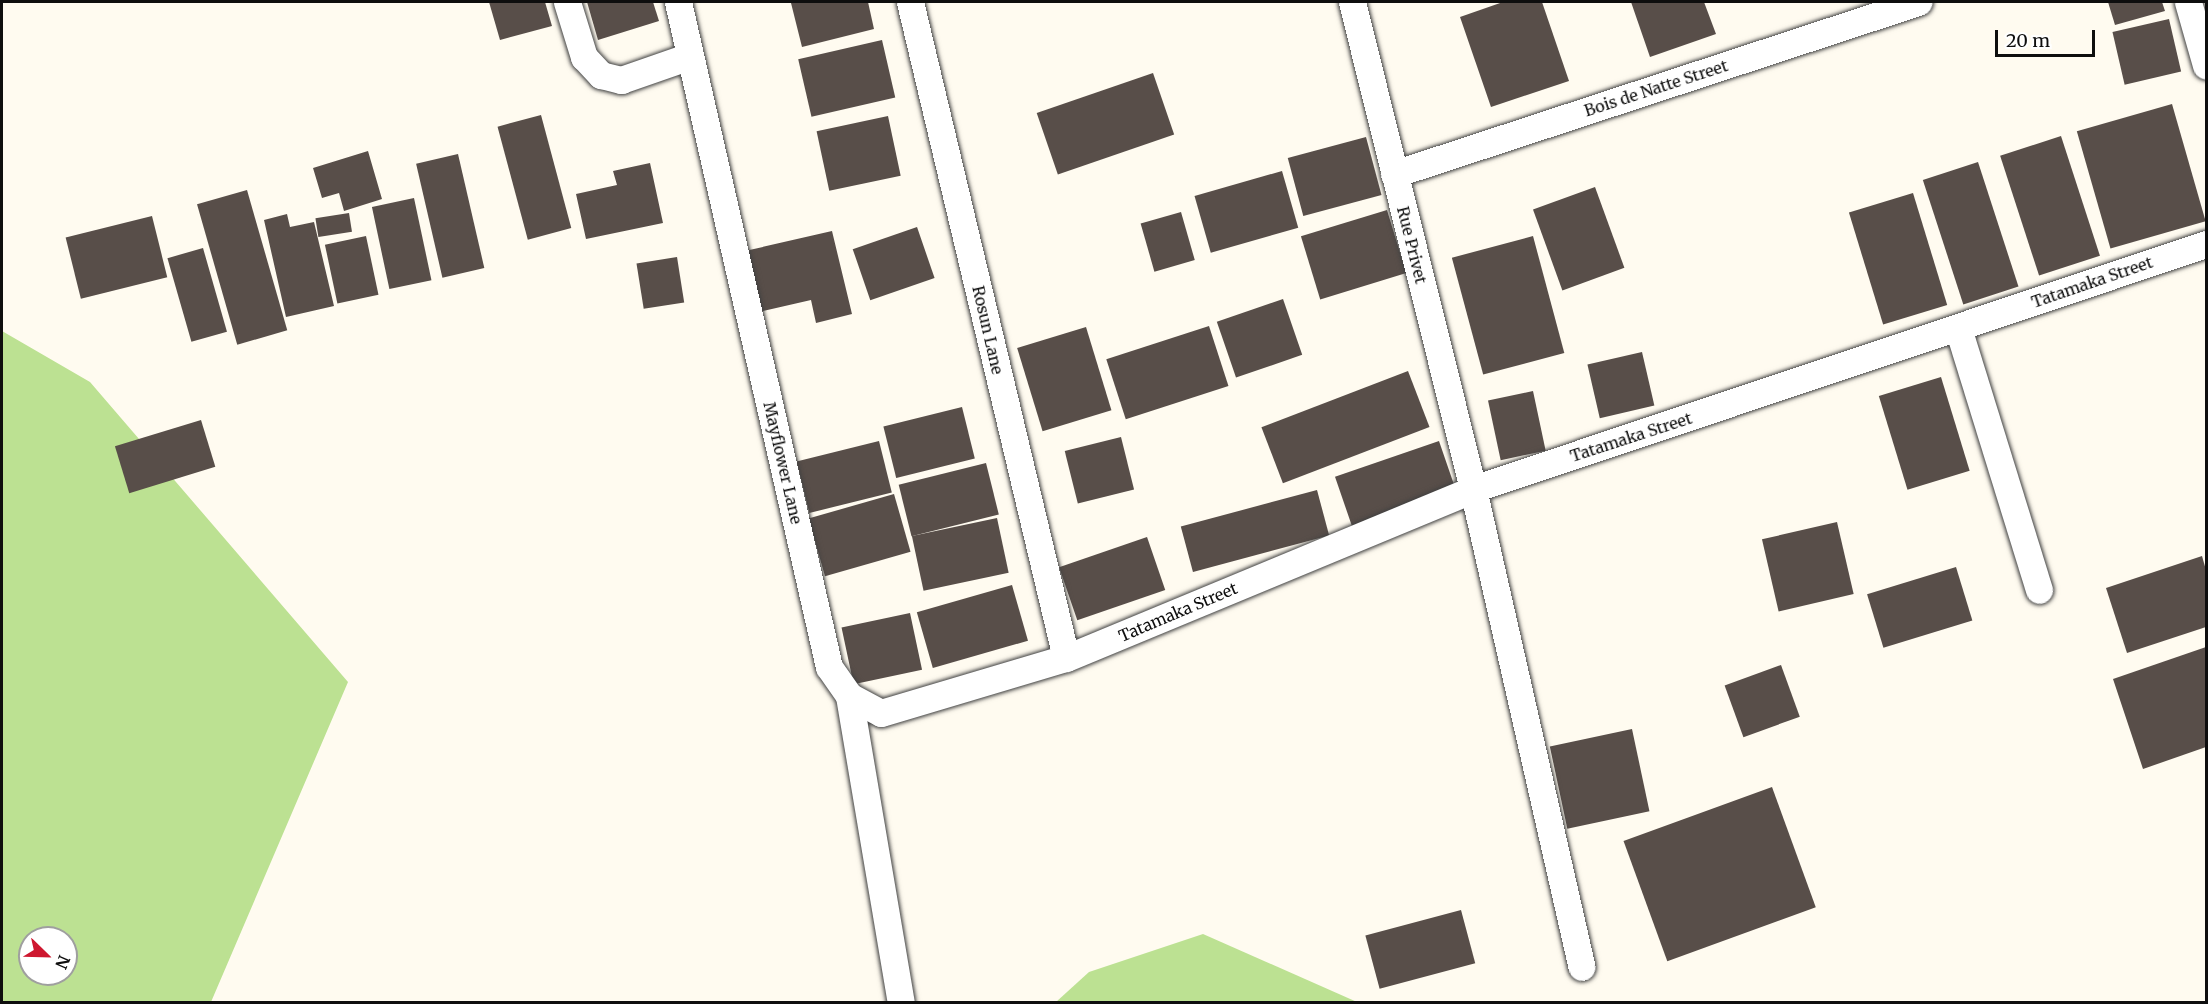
<!DOCTYPE html>
<html>
<head>
<meta charset="utf-8">
<style>
  body { margin:0 }
  #map { position:relative; width:2208px; height:1004px; overflow:hidden; background:#fffbf0; font-family:Merriweather,serif }
  div>[style] { position:absolute }
  .forest>* { inset:0; background:#bce192 }
  .building>* { inset:0; background:#584e49; transform-origin:0 0 }
  .roads { filter:drop-shadow(0 0 2px #414141) drop-shadow(0 0 2px #414141) }
  .street>* { height:27px; margin:-13.5px; padding:0 13.5px; transform-origin:13.5px; border-radius:13.5px; background:#fff }
  span { translate:-50% -50%; white-space:nowrap; text-align:center; line-height:1.15; -webkit-text-stroke:6px #fff; paint-order:stroke }
  .street-label { font-size:16px; color:#0e0e0e }
  .frame { position:absolute; inset:0; border:3px solid #0e0e0e; pointer-events:none }
  .north { position:absolute; left:18px; top:926px; width:60px; height:60px; box-sizing:border-box; background:#fff; border:2px solid #9f9f9f; border-radius:50%; rotate:113deg; font-size:16px; font-weight:700; line-height:24px; text-align:center; color:#0e0e0e }
  .north::after { content:''; display:block; margin:auto; width:21px; height:27px; background:#ce172f; clip-path:polygon(50% 0,100% 100%,50% 72%,0 100%) }
  .scale { position:absolute; left:1995px; top:30px; width:100px; height:27px; box-sizing:border-box; border:3px solid #0e0e0e; border-top:0; padding-left:8px; font-size:18px; line-height:21px; white-space:nowrap; color:#0e0e0e; -webkit-text-stroke:4px #fff; paint-order:stroke }
</style>
</head>
<body>
<div id="map">
  <div class="forest">
    <div style="clip-path:polygon(evenodd,2px 331px,90px 382px,348px 682px,211px 1002px,2px 1002px,2px 331px,30px 938px,66px 938px,66px 974px,30px 974px,30px 938px)"></div>
    <div style="clip-path:polygon(1203px 934px,1357px 1002px,1056px 1002px,1089px 972px)"></div>
  </div>
  <div class="building">
    <div style="clip-path:polygon(489px 2px,545px 2px,552px 26px,500px 40px)"></div>
    <div style="clip-path:polygon(587px 2px,653px 2px,659px 21px,598px 40px)"></div>
    <div style="clip-path:polygon(798px 2px,868px 2px,874px 29px,802px 47px,791px 3px)"></div>
    <div style="clip-path:polygon(1503px 2px,1542px 2px,1569px 81px,1491px 107px,1460px 17px)"></div>
    <div style="clip-path:polygon(1631px 2px,1704px 2px,1716px 34px,1650px 57px)"></div>
    <div style="clip-path:polygon(2108px 2px,2162px 2px,2165px 11px,2115px 25px)"></div>
    <div style="left:2169px;top:19px;width:54px;height:58px;rotate:77deg"></div>
    <div style="left:882px;top:40px;width:59px;height:86px;rotate:77deg"></div>
    <div style="left:1153px;top:73px;width:65px;height:123px;rotate:71deg"></div>
    <div style="left:2172px;top:104px;width:122px;height:99px;rotate:74deg"></div>
    <div style="left:541px;top:115px;width:117px;height:45px;rotate:75deg"></div>
    <div style="left:888px;top:116px;width:61px;height:73px;rotate:78deg"></div>
    <div style="left:2061px;top:136px;width:126px;height:64px;rotate:72deg"></div>
    <div style="left:1366px;top:137px;width:60px;height:81px;rotate:75deg"></div>
    <div style="clip-path:polygon(368px 151px,382px 199px,344px 211px,339px 193px,322px 198px,313px 168px)"></div>
    <div style="left:458px;top:154px;width:117px;height:43px;rotate:77deg"></div>
    <div style="left:1978px;top:162px;width:131px;height:58px;rotate:72deg"></div>
    <div style="clip-path:polygon(650px 163px,663px 223px,586px 239px,576px 194px,617px 185px,613px 171px)"></div>
    <div style="left:1282px;top:171px;width:59px;height:91px;rotate:74deg"></div>
    <div style="left:1595px;top:187px;width:86px;height:66px;rotate:70deg"></div>
    <div style="left:247px;top:190px;width:146px;height:52px;rotate:74deg"></div>
    <div style="left:1913px;top:193px;width:117px;height:67px;rotate:73deg"></div>
    <div style="left:414px;top:198px;width:84px;height:43px;rotate:78deg"></div>
    <div style="left:1387px;top:210px;width:66px;height:90px;rotate:73deg"></div>
    <div style="left:1181px;top:212px;width:50px;height:42px;rotate:74deg"></div>
    <div style="left:349px;top:213px;width:19px;height:34px;rotate:81deg"></div>
    <div style="clip-path:polygon(287px 214px,290px 227px,314px 222px,334px 306px,286px 317px,264px 220px)"></div>
    <div style="left:152px;top:216px;width:63px;height:89px;rotate:76deg"></div>
    <div style="left:917px;top:227px;width:54px;height:68px;rotate:71deg"></div>
    <div style="clip-path:polygon(832px 231px,852px 314px,816px 323px,811px 300px,759px 312px,745px 251px)"></div>
    <div style="left:366px;top:236px;width:60px;height:42px;rotate:78deg"></div>
    <div style="left:1533px;top:236px;width:121px;height:84px;rotate:75deg"></div>
    <div style="left:203px;top:248px;width:87px;height:37px;rotate:74deg"></div>
    <div style="left:677px;top:257px;width:46px;height:41px;rotate:81deg"></div>
    <div style="left:1283px;top:299px;width:59px;height:70px;rotate:71deg"></div>
    <div style="left:1209px;top:326px;width:63px;height:108px;rotate:72deg"></div>
    <div style="left:1086px;top:327px;width:87px;height:72px;rotate:73deg"></div>
    <div style="left:1642px;top:352px;width:55px;height:56px;rotate:77deg"></div>
    <div style="left:1408px;top:371px;width:60px;height:157px;rotate:69deg"></div>
    <div style="left:1941px;top:377px;width:98px;height:65px;rotate:73deg"></div>
    <div style="left:1533px;top:391px;width:61px;height:46px;rotate:78deg"></div>
    <div style="left:962px;top:407px;width:53px;height:81px;rotate:76deg"></div>
    <div style="left:201px;top:420px;width:49px;height:90px;rotate:73deg"></div>
    <div style="left:1121px;top:437px;width:54px;height:58px;rotate:76deg"></div>
    <div style="left:879px;top:441px;width:53px;height:85px;rotate:76deg"></div>
    <div style="left:1439px;top:441px;width:52px;height:110px;rotate:71deg"></div>
    <div style="left:986px;top:463px;width:53px;height:90px;rotate:76deg"></div>
    <div style="left:1317px;top:490px;width:47px;height:141px;rotate:75deg"></div>
    <div style="left:894px;top:494px;width:60px;height:89px;rotate:74deg"></div>
    <div style="left:997px;top:518px;width:56px;height:87px;rotate:78deg"></div>
    <div style="left:1837px;top:522px;width:74px;height:77px;rotate:77deg"></div>
    <div style="left:1147px;top:537px;width:56px;height:93px;rotate:71deg"></div>
    <div style="clip-path:polygon(2202px 556px,2206px 570px,2206px 627px,2127px 653px,2106px 588px)"></div>
    <div style="left:1956px;top:567px;width:56px;height:93px;rotate:73deg"></div>
    <div style="left:1012px;top:585px;width:58px;height:99px;rotate:74deg"></div>
    <div style="left:910px;top:613px;width:58px;height:70px;rotate:78deg"></div>
    <div style="clip-path:polygon(2206px 647px,2206px 747px,2143px 769px,2113px 679px)"></div>
    <div style="left:1781px;top:665px;width:55px;height:60px;rotate:70deg"></div>
    <div style="left:1632px;top:729px;width:84px;height:84px;rotate:78deg"></div>
    <div style="left:1772px;top:787px;width:128px;height:158px;rotate:70deg"></div>
    <div style="left:1461px;top:910px;width:55px;height:99px;rotate:75deg"></div>
  </div>
  <div class="roads">
    <div class="street">
      <div style="left:567px;top:2px;width:58px;rotate:72.8deg"></div>
      <div style="left:584px;top:57px;width:25px;rotate:47deg"></div>
      <div style="left:601px;top:75px;width:21px;rotate:14deg"></div>
      <div style="left:621px;top:80px;width:73px;rotate:-19.2deg"></div>
      <div style="left:678px;top:2px;width:682px;rotate:77.21deg"></div>
      <div style="left:829px;top:667px;width:35px;rotate:55deg"></div>
      <div style="left:849px;top:696px;width:36px;rotate:28deg"></div>
      <div style="left:881px;top:713px;width:193px;rotate:-16.6deg"></div>
      <div style="left:1066px;top:658px;width:441px;rotate:-22.5deg"></div>
      <div style="left:1473px;top:489px;width:773px;rotate:-18.48deg"></div>
      <div style="left:910px;top:2px;width:674px;rotate:76.62deg"></div>
      <div style="left:1352px;top:2px;width:502px;rotate:76.05deg"></div>
      <div style="left:1473px;top:489px;width:490px;rotate:77.2deg"></div>
      <div style="left:2188px;top:2px;width:66px;rotate:74.1deg"></div>
      <div style="left:1394px;top:174px;width:552px;rotate:-18.17deg"></div>
      <div style="left:1958px;top:328px;width:274px;rotate:72.8deg"></div>
      <div style="left:849px;top:696px;width:310px;rotate:80.4deg"></div>
    </div>
  </div>
  <div class="street-label">
    <span style="left:1656px;top:88px;rotate:-18deg">Bois de Natte Street</span>
    <span style="left:1412px;top:245px;rotate:76deg">Rue Privet</span>
    <span style="left:2092px;top:282px;rotate:-19deg">Tatamaka Street</span>
    <span style="left:988px;top:330px;rotate:77deg">Rosun Lane</span>
    <span style="left:1631px;top:437px;rotate:-18deg">Tatamaka Street</span>
    <span style="left:783px;top:463px;rotate:77deg">Mayflower Lane</span>
    <span style="left:1178px;top:612px;rotate:-23deg">Tatamaka Street</span>
  </div>
  <div class="frame"></div>
  <div class="north">N</div>
  <div class="scale">20 m</div>
</div>
</body>
</html>
